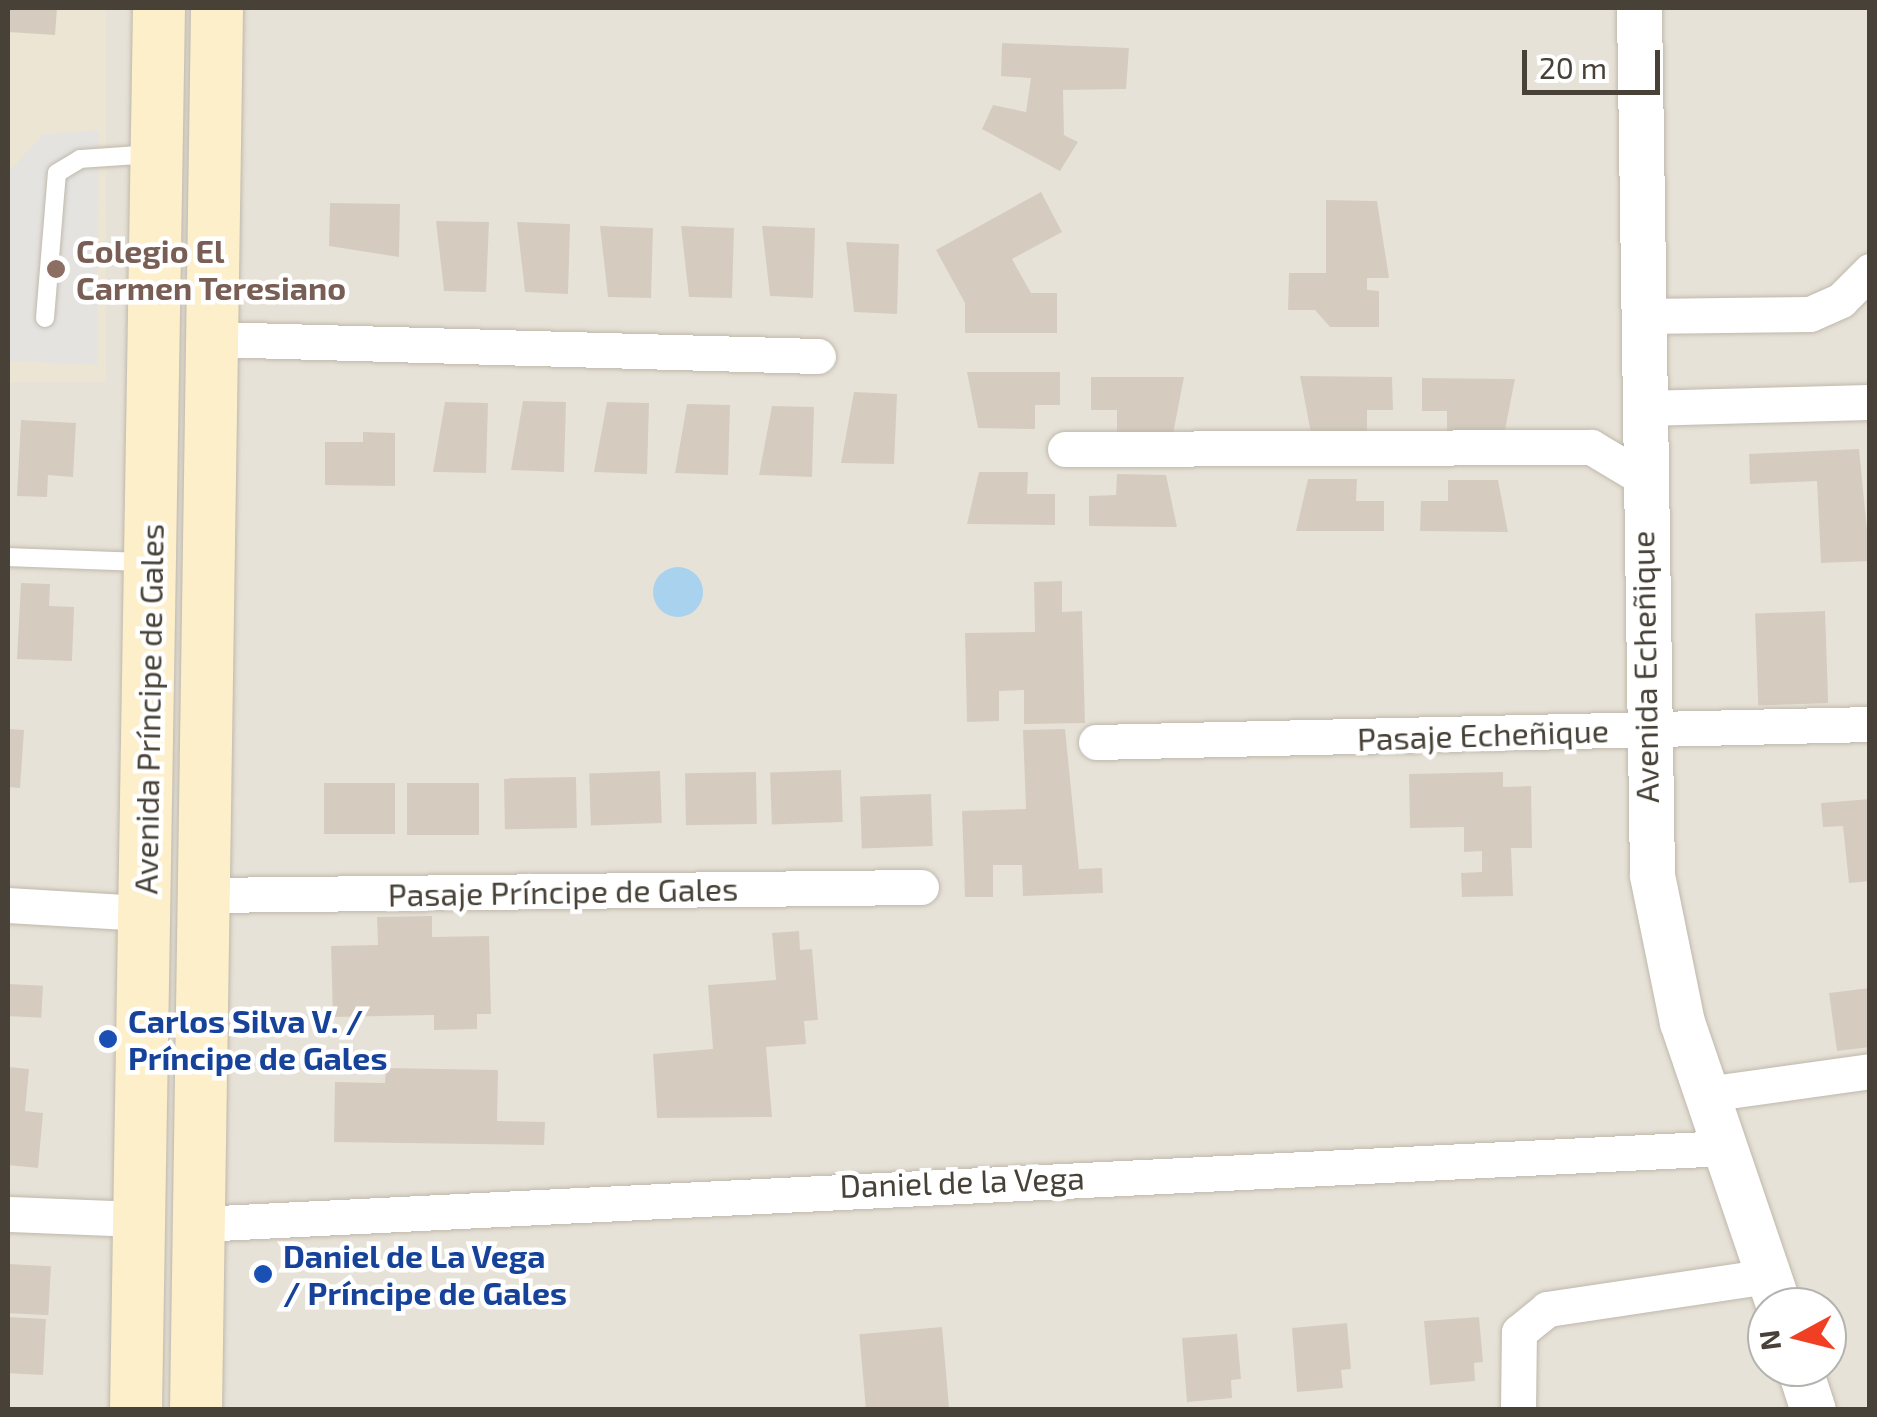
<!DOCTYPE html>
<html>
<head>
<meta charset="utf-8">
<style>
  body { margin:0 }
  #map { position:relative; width:1877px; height:1417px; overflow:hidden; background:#f4f0e9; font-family:"Exo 2",sans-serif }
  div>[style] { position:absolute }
  .residential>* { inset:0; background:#e7e2d7 }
  .education>* { inset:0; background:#ece5d3; transform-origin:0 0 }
  .parking>* { inset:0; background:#e5e3e0 }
  .water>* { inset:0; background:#a8d2ed }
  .round { border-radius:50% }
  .building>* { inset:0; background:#d5ccbf; transform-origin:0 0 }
  .roads { filter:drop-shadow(0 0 2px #bfb8ac) drop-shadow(0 0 2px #bfb8ac) }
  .service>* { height:18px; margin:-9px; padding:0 9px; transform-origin:9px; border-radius:9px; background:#fff }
  .minor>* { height:35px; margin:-17.5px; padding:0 17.5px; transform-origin:17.5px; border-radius:17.5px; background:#fff }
  .tertiary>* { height:45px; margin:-22.5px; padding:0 22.5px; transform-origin:22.5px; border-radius:22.5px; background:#fff }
  .secondary>* { height:52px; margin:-26px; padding:0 26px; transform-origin:26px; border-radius:26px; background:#fcefca }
  .dots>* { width:28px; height:28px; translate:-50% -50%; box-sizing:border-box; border:5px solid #fff; border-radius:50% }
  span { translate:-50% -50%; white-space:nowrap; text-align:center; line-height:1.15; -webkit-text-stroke:9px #fff; paint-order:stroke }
  .education-label { font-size:32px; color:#785e54; font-weight:700 }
  .left { translate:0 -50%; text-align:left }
  .street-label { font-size:32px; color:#474137 }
  .transit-label { font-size:32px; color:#164399; font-weight:700 }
  .frame { position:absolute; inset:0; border:10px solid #474137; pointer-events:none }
  .north { position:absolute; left:1747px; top:1287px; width:100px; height:100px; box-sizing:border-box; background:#fff; border:2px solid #b5b3af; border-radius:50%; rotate:263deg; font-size:28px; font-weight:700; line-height:40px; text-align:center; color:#474137 }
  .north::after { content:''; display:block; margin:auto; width:35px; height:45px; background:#f13f23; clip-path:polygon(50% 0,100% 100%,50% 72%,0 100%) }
  .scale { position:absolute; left:1522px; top:50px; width:138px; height:45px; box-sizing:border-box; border:5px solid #474137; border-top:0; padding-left:12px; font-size:30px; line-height:35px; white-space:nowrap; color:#474137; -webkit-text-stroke:8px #fff; paint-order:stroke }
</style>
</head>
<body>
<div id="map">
  <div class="residential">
    <div style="clip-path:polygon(evenodd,8px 8px,1869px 8px,1869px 1409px,8px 1410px,8px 8px,1767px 1307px,1827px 1307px,1827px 1367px,1767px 1367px,1767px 1307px)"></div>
  </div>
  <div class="education">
    <div style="left:8px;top:8px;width:98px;height:374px"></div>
  </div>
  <div class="parking">
    <div style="clip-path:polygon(99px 130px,97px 365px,8px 361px,8px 173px,43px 134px)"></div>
  </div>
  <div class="water">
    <div class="round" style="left:653px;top:567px;width:50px;height:50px"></div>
  </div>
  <div class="building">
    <div style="clip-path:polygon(8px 8px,57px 8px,55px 35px,8px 32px)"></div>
    <div style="clip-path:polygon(1002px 43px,1129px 48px,1126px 89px,1063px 90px,1064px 135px,1078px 142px,1060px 171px,982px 129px,993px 105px,1026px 112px,1031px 78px,1001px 76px)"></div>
    <div style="clip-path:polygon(1041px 192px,1062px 232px,1012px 259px,1031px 293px,1057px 293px,1057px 333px,965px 333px,965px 303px,936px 250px)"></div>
    <div style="clip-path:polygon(1326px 200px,1377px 201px,1389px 278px,1367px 278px,1367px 290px,1379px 291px,1379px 327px,1330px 327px,1315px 310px,1288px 310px,1289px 273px,1326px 273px)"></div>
    <div style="clip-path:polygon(330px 203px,400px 204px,399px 257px,329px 246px)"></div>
    <div style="clip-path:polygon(436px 221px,489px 222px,486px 292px,444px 291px)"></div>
    <div style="clip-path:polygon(517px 222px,570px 224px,568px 294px,525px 292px)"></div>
    <div style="clip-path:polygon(600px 226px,653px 228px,651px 298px,608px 297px)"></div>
    <div style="clip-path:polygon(681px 226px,734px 228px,732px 298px,689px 297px)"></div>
    <div style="clip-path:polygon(762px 226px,815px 228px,813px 298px,770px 296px)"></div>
    <div style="clip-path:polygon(846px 242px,899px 244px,897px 314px,854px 312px)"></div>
    <div style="clip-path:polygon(967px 372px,1060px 372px,1060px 405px,1035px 405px,1035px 429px,978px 428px)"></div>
    <div style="clip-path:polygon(1300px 376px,1392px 377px,1393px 410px,1367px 410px,1367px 433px,1311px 433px)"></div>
    <div style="clip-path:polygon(1091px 377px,1184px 377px,1173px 434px,1117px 434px,1117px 410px,1091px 410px)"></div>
    <div style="clip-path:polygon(1422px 378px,1515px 379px,1504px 435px,1447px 435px,1447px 411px,1422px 411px)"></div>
    <div style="clip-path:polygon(854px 392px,897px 394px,894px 464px,841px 463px)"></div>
    <div style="clip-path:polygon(523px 401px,566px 402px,564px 472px,511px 470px)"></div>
    <div style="clip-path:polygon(445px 402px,488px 403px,486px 473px,433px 472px)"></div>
    <div style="clip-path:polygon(607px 402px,649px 403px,647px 474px,594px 472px)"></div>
    <div style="clip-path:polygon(687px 404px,730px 405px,728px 475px,675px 473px)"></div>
    <div style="clip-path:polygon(772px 406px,814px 407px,812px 477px,759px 475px)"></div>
    <div style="clip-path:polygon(21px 420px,76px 423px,73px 477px,48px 475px,47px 497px,17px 496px)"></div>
    <div style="clip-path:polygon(363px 432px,395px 433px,395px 486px,325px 485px,325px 442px,363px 442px)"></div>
    <div style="clip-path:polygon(1859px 449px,1870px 561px,1821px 563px,1817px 481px,1750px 484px,1749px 454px)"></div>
    <div style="clip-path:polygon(979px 472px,1028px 472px,1027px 494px,1055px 494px,1055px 525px,967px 524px)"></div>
    <div style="clip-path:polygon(1117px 474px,1166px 475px,1177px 527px,1089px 526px,1089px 496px,1116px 495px)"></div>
    <div style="clip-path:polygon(1308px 479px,1357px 479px,1356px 501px,1384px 501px,1384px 531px,1296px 531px)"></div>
    <div style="clip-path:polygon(1448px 480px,1498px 480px,1508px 532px,1420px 531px,1421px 501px,1448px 501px)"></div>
    <div style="clip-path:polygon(1062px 581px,1062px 612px,1082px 611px,1085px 723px,1024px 724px,1024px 690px,999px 691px,999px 721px,967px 722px,965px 633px,1035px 632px,1034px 582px)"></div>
    <div style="clip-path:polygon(21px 583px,50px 584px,49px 606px,74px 607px,72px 661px,17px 659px)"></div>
    <div style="left:1825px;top:611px;width:92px;height:70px;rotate:88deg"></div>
    <div style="clip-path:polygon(8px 729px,24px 730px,20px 788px,8px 787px)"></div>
    <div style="clip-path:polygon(1065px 729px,1079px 869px,1102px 868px,1103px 893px,1023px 896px,1022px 865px,993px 865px,993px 897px,965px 897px,962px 811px,1026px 809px,1023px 730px)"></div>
    <div style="left:841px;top:770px;width:52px;height:71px;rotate:88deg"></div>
    <div style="left:660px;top:771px;width:52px;height:71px;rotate:88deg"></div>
    <div style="left:756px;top:772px;width:52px;height:71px;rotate:89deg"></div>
    <div style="clip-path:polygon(1503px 772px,1503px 787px,1531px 786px,1532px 848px,1511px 848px,1513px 896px,1462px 897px,1461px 873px,1482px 872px,1482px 851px,1464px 852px,1464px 827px,1410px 828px,1409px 774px)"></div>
    <div style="left:576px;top:777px;width:51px;height:72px;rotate:89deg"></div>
    <div style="left:324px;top:783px;width:71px;height:51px"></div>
    <div style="left:407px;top:783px;width:72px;height:52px"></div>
    <div style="left:931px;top:794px;width:52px;height:71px;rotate:88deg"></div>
    <div style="clip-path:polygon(1870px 799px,1870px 881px,1849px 883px,1843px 826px,1823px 827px,1821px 803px)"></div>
    <div style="clip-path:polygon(432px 916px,432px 937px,489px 936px,491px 1014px,477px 1014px,477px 1029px,434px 1030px,434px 1015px,333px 1017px,331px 946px,378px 945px,377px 917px)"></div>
    <div style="clip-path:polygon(799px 931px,800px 950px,812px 949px,818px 1020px,804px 1021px,806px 1044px,766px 1047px,772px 1117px,657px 1118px,653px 1054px,713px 1049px,708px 985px,776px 980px,772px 933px)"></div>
    <div style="left:8px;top:984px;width:35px;height:32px;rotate:3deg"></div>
    <div style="clip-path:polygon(1870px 988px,1870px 1047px,1837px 1051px,1829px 993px)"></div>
    <div style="clip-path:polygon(8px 1067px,29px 1069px,25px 1111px,43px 1113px,38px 1168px,8px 1165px)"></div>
    <div style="clip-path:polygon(386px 1068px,498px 1070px,497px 1121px,545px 1122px,544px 1145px,334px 1142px,335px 1082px,385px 1083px)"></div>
    <div style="left:8px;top:1264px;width:43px;height:49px;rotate:3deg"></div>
    <div style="left:8px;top:1317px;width:38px;height:56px;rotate:3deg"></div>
    <div style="clip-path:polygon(1479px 1317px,1483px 1362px,1474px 1363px,1475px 1381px,1430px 1385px,1424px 1321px)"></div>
    <div style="clip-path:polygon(1347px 1323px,1351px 1369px,1341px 1370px,1343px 1388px,1297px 1392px,1292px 1328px)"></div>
    <div style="left:942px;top:1327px;width:83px;height:83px;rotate:85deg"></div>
    <div style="clip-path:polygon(1237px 1334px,1241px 1379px,1231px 1380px,1232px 1398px,1187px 1402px,1182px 1338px)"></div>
  </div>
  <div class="roads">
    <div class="service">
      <div style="left:45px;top:318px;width:145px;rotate:-85.3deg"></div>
      <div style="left:57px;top:173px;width:27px;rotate:-31deg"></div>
      <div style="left:80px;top:159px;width:71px;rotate:-4deg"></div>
      <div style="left:8px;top:557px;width:139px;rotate:2.1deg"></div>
    </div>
    <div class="minor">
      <div style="left:1641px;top:316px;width:169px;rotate:-0.7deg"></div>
      <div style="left:1810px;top:314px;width:34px;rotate:-24deg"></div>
      <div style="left:1841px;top:300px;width:41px;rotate:-45deg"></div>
      <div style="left:212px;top:339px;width:606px;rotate:1.61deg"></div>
      <div style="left:1642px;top:408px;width:228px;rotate:-1.5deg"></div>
      <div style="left:1065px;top:449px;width:526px;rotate:-0.22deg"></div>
      <div style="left:1591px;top:447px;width:61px;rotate:30.8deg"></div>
      <div style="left:1096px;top:742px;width:774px;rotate:-1.33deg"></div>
      <div style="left:204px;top:895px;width:717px;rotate:-0.64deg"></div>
      <div style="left:8px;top:905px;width:136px;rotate:3.4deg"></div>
      <div style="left:1707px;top:1094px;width:165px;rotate:-8deg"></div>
      <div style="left:8px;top:1214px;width:131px;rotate:2.2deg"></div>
      <div style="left:199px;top:1224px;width:1528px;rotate:-2.85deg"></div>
      <div style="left:1518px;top:1410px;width:78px;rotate:-89.3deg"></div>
      <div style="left:1519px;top:1332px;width:36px;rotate:-39deg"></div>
      <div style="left:1547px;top:1309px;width:223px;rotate:-8.5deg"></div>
    </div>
    <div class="tertiary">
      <div style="left:1639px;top:8px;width:867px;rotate:89.14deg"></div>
      <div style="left:1652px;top:875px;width:150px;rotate:78.5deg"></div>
      <div style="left:1682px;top:1022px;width:301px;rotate:71.2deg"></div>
      <div style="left:1799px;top:1367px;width:45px;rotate:72deg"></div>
    </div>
    <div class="secondary">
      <div style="left:136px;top:1410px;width:1402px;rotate:-89.06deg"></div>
      <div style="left:196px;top:1410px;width:1402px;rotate:-89.14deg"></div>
    </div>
  </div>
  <div class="dots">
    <div style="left:56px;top:269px;background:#8d6e63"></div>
    <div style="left:108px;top:1039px;background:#1a4fb4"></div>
    <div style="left:263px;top:1274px;background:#1a4fb4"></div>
  </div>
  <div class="education-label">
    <span class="left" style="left:76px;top:269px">Colegio El<br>Carmen Teresiano</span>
  </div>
  <div class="street-label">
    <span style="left:1644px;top:667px;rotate:-91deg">Avenida Echeñique</span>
    <span style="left:148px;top:709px;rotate:-89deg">Avenida Príncipe de Gales</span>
    <span style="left:1483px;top:734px;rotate:-2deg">Pasaje Echeñique</span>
    <span style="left:563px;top:891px;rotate:-1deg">Pasaje Príncipe de Gales</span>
    <span style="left:962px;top:1181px;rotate:-2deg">Daniel de la Vega</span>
  </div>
  <div class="transit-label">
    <span class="left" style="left:128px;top:1039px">Carlos Silva V. /<br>Príncipe de Gales</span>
    <span class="left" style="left:283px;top:1274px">Daniel de La Vega<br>/ Príncipe de Gales</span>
  </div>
  <div class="frame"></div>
  <div class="north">N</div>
  <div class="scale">20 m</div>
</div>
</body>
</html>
